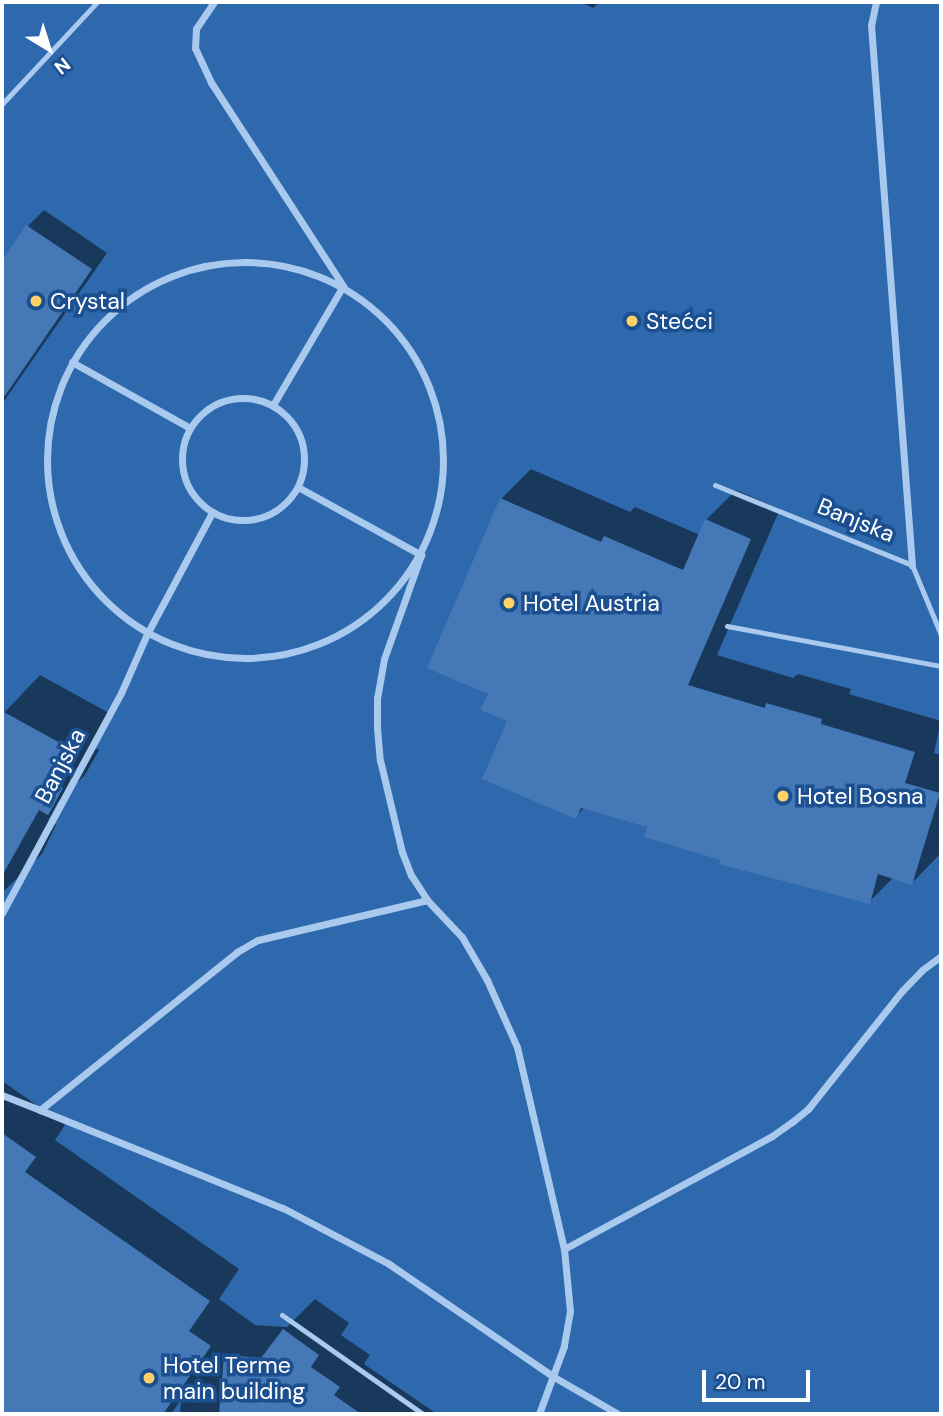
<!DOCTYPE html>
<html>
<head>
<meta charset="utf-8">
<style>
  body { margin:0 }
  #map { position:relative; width:943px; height:1416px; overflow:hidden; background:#1b4f8f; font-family:"DM Sans",sans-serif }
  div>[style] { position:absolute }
  .green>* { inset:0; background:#2e69ad; transform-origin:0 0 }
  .shadow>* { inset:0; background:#0007 }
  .building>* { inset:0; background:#4478b7 }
  .lane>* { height:5px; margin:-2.5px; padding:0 2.5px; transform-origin:2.5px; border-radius:2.5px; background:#a9c9ee }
  .street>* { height:7px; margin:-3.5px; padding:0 3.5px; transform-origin:3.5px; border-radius:3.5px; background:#a9c9ee }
  .street>.ring { margin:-3.5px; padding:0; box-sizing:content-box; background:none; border:7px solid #a9c9ee; border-radius:50% }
  .dots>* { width:19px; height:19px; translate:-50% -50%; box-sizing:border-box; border:4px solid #1b4f8f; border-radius:50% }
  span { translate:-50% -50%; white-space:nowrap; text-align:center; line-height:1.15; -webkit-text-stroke:7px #1b4f8f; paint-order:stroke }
  .poi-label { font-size:23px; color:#fff }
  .left { translate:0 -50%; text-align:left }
  .street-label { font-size:23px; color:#fff }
  .frame { position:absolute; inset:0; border:4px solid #fff; pointer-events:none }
  .north { position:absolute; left:14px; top:14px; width:70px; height:70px; -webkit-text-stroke:5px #1b4f8f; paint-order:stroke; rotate:142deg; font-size:19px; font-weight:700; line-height:28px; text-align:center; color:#fff }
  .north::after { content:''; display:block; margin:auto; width:24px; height:32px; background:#fff; clip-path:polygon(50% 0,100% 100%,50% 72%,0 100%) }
  .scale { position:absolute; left:702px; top:1370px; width:108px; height:32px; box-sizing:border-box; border:4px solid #fff; border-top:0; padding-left:9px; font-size:21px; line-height:24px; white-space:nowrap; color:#fff; -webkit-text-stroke:5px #1b4f8f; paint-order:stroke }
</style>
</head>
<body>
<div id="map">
  <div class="green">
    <div style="left:2px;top:2px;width:939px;height:1412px"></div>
  </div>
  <div class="shadow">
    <div style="clip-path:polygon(581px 2px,600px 2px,593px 8px)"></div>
    <div style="clip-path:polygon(44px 210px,107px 253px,2px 404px,2px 264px,28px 226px)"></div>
    <div style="clip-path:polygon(531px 469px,630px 512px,635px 507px,700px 535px,706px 520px,736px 490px,780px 509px,717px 655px,793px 678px,798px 674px,851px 689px,849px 694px,941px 721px,934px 753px,941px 755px,941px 853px,912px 883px,894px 877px,869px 902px,722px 859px,649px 826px,585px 807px,576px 816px,490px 693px,501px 499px)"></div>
    <div style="clip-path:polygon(40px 675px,109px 713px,91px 745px,99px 750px,85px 775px,58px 802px,48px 821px,56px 825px,42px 854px,4px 891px,2px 890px,2px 715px)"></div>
    <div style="clip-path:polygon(5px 1083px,65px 1125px,55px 1140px,239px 1269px,219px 1299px,255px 1325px,287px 1327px,315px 1299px,349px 1323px,341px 1335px,370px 1355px,364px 1364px,437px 1414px,180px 1414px,181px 1400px,171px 1414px,2px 1414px,2px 1086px)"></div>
  </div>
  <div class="building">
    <div style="clip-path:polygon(26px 225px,92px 269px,2px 400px,2px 261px)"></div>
    <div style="clip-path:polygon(500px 498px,601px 542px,604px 536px,683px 570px,705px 519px,751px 539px,688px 685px,765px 708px,766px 703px,822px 719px,821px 724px,915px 752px,905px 783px,940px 793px,912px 885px,878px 874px,870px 904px,719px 864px,720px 860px,644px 837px,647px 827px,581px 808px,576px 819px,482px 779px,507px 721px,480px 710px,488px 694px,427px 668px)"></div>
    <div style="clip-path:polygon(2px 711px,73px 750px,55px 783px,63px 788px,51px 810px,48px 815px,39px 810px,2px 876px)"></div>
    <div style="clip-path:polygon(2px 1133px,36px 1157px,25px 1172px,210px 1301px,189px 1331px,211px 1346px,163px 1414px,2px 1414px)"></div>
    <div style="clip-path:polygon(283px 1329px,319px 1355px,311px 1367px,340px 1387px,334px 1395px,361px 1414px,219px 1414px,224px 1355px,261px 1358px)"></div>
  </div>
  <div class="lane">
    <div style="left:2px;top:104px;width:139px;rotate:-47deg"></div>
    <div style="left:715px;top:485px;width:213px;rotate:22.1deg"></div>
    <div style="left:912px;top:565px;width:76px;rotate:67.5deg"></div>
    <div style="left:727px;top:626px;width:218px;rotate:10.6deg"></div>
    <div style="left:282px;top:1315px;width:172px;rotate:35.1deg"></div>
  </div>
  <div class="street">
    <div style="left:214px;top:2px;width:32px;rotate:124deg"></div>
    <div style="left:196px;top:29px;width:19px;rotate:93deg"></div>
    <div style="left:195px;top:48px;width:40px;rotate:65deg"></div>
    <div style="left:212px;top:84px;width:241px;rotate:57deg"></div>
    <div style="left:343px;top:286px;width:138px;rotate:120.5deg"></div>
    <div style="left:876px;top:2px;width:24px;rotate:102deg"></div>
    <div style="left:871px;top:25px;width:542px;rotate:85.66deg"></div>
    <div class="ring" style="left:47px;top:262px;width:389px;height:389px"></div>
    <div style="left:72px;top:362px;width:135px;rotate:29.2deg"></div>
    <div class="ring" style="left:182px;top:398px;width:115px;height:115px"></div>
    <div style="left:298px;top:487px;width:141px;rotate:28.9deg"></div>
    <div style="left:421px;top:555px;width:110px;rotate:109.6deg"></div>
    <div style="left:384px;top:659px;width:40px;rotate:100deg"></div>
    <div style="left:377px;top:698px;width:30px;rotate:90deg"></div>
    <div style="left:377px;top:728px;width:32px;rotate:85deg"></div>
    <div style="left:380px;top:760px;width:95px;rotate:76.6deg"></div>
    <div style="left:402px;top:852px;width:25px;rotate:69deg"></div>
    <div style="left:411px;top:875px;width:30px;rotate:57deg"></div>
    <div style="left:2px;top:913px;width:250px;rotate:-61.6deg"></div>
    <div style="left:121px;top:693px;width:64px;rotate:-66.2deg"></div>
    <div style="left:147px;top:634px;width:137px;rotate:-61.8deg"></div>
    <div style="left:2px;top:1095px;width:41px;rotate:21.5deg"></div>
    <div style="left:40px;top:1110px;width:253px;rotate:-38.7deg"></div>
    <div style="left:237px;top:952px;width:24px;rotate:-30deg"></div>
    <div style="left:258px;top:940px;width:174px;rotate:-13.3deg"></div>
    <div style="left:427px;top:900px;width:51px;rotate:46.6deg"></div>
    <div style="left:462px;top:937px;width:50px;rotate:59.8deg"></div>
    <div style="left:487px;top:980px;width:73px;rotate:65.9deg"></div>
    <div style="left:517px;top:1047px;width:207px;rotate:76.9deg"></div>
    <div style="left:564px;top:1249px;width:62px;rotate:84.5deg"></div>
    <div style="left:570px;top:1311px;width:36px;rotate:100deg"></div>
    <div style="left:564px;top:1346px;width:72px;rotate:110.2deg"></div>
    <div style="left:40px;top:1110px;width:262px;rotate:22deg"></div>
    <div style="left:283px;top:1208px;width:120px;rotate:27.8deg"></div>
    <div style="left:389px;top:1264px;width:200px;rotate:34.4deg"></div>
    <div style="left:554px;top:1377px;width:74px;rotate:30deg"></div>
    <div style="left:564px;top:1249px;width:237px;rotate:-28.5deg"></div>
    <div style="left:772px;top:1136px;width:24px;rotate:-35deg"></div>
    <div style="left:792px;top:1122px;width:21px;rotate:-39deg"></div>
    <div style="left:808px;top:1109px;width:151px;rotate:-51.5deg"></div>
    <div style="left:902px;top:991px;width:29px;rotate:-46deg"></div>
    <div style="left:922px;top:970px;width:24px;rotate:-36deg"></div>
  </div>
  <div class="dots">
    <div style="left:36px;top:301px;background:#ffd166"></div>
    <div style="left:632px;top:321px;background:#ffd166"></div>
    <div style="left:509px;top:603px;background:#ffd166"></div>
    <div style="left:783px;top:796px;background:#ffd166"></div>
    <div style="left:149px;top:1378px;background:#ffd166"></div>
  </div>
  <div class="poi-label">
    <span class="left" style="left:50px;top:301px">Crystal</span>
    <span class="left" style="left:646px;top:321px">Stećci</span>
    <span class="left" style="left:523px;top:603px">Hotel Austria</span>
    <span class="left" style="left:797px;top:796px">Hotel Bosna</span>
    <span class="left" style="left:163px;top:1378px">Hotel Terme<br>main building</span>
  </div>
  <div class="street-label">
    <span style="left:856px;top:520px;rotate:22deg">Banjska</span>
    <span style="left:60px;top:766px;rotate:-62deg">Banjska</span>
  </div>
  <div class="frame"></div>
  <div class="north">N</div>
  <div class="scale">20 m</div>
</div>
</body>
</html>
